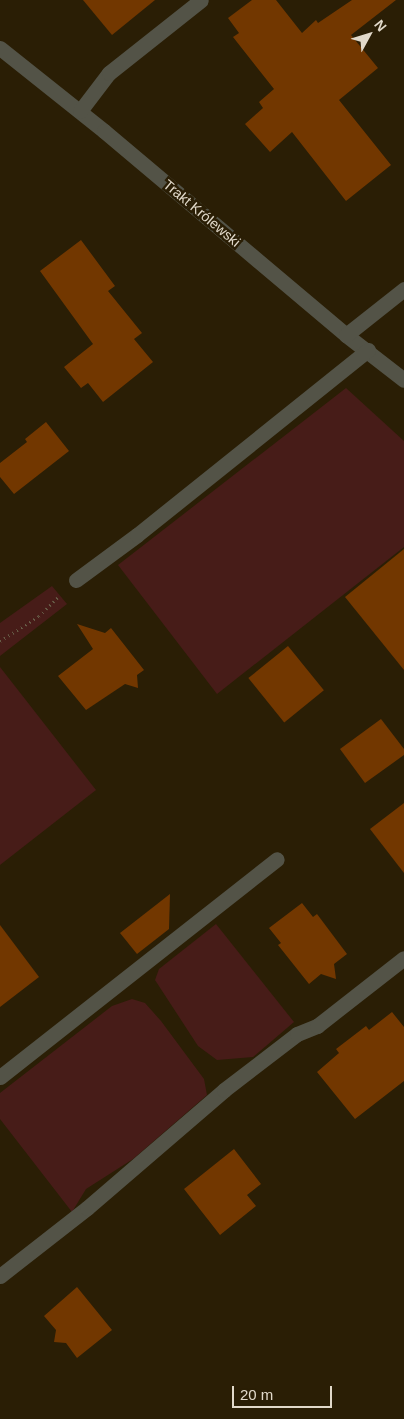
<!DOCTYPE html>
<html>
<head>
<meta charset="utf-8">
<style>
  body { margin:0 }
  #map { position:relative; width:404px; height:1419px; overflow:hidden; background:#2a1e05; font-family:Helvetica,sans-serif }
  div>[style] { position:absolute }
  .green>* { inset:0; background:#471c18 }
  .building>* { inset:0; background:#723700; transform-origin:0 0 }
  .path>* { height:3px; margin-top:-1.5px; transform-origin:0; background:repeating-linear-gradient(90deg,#665b46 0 1px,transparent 0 5px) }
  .minor>* { height:15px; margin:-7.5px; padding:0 7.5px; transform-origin:7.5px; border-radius:7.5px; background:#535347 }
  span { translate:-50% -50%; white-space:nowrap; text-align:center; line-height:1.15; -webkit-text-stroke:5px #2a1e05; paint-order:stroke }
  .street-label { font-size:14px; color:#e1d9ca }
  .north { position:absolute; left:344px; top:10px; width:50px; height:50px; -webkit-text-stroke:4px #2a1e05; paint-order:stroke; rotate:51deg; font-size:14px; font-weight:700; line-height:20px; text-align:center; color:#e1d9ca }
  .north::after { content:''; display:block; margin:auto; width:18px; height:22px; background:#e1d9ca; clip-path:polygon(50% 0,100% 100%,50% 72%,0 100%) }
  .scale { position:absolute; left:232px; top:1386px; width:100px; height:22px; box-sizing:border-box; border:2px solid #e1d9ca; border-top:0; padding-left:6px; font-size:15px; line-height:18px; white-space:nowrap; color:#e1d9ca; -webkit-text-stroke:4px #2a1e05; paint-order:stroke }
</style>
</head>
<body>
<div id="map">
  <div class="green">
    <div style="clip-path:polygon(346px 388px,404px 441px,404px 547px,217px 694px,118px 565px)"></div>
    <div style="clip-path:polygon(52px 586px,67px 604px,0 656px,0 623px)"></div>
    <div style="clip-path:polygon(0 667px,96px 790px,0 865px)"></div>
    <div style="clip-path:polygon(216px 924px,294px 1022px,253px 1057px,217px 1060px,198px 1046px,155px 980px,159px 969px)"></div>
    <div style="clip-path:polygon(132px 999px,145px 1003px,161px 1021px,204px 1079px,207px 1095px,133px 1159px,86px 1189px,72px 1212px,0 1119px,0 1093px,112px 1006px)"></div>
  </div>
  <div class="building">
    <div style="clip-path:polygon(83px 0,155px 0,112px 35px)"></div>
    <div style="clip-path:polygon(252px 0,276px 0,302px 33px,316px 20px,318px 23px,352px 0,396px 0,351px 35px,378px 68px,339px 100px,391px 165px,346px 201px,292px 132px,270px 152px,245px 124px,263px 108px,259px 102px,274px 89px,233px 37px,239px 33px,228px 18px)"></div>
    <div style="clip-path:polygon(81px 240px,115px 286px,108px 291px,142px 333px,134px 339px,153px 362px,103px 402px,88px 383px,81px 388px,64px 367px,93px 344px,40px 271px)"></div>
    <div style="clip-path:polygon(46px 422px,69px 451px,14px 494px,0 477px,0 463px,27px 442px,25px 439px)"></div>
    <div style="clip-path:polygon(404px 549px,404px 670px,345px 597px)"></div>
    <div style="clip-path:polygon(77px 624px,105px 633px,111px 628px,144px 670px,137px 675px,138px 688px,125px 684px,86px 710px,58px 676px,93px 649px)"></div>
    <div style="left:288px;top:646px;width:57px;height:51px;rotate:51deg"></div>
    <div style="clip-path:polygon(381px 719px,404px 749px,404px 755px,365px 783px,340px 749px)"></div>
    <div style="clip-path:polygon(404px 803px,404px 873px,370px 829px)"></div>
    <div style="clip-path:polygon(170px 894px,169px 929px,137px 954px,120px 933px)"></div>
    <div style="clip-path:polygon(302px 903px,313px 917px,317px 914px,347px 954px,334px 964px,336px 979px,321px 974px,309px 984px,278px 945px,281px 943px,269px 928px)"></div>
    <div style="clip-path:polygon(0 925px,39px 977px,0 1007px)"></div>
    <div style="clip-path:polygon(392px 1012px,404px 1027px,404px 1081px,355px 1119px,317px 1072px,339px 1053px,336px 1049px,366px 1026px,369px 1030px)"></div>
    <div style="clip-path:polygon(234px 1149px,261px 1184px,247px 1195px,256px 1206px,220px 1235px,184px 1189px)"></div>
    <div style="clip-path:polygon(77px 1287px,112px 1330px,77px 1358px,66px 1343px,54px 1342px,56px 1330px,44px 1316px)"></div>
  </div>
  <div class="path">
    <div style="left:0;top:641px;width:46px;rotate:-32.7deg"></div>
    <div style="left:39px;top:616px;width:28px;rotate:-45deg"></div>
  </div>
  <div class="minor">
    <div style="left:0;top:48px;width:133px;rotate:38.6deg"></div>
    <div style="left:104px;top:131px;width:317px;rotate:40.1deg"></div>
    <div style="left:346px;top:335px;width:73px;rotate:37.8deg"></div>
    <div style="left:80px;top:111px;width:48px;rotate:-52.7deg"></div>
    <div style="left:109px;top:73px;width:117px;rotate:-38.4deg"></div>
    <div style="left:346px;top:335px;width:74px;rotate:-38.4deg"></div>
    <div style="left:76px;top:580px;width:76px;rotate:-36.4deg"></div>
    <div style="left:137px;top:535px;width:296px;rotate:-38.7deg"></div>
    <div style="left:0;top:1077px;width:352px;rotate:-38.2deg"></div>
    <div style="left:0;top:1276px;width:110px;rotate:-38deg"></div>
    <div style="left:87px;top:1208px;width:181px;rotate:-40.7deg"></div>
    <div style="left:224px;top:1090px;width:92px;rotate:-37.5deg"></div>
    <div style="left:297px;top:1034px;width:22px;rotate:-22deg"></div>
    <div style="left:317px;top:1026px;width:110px;rotate:-38deg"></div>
  </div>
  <div class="street-label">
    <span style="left:202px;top:213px;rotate:40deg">Trakt Królewski</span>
  </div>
  <div class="north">N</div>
  <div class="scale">20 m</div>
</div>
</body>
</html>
